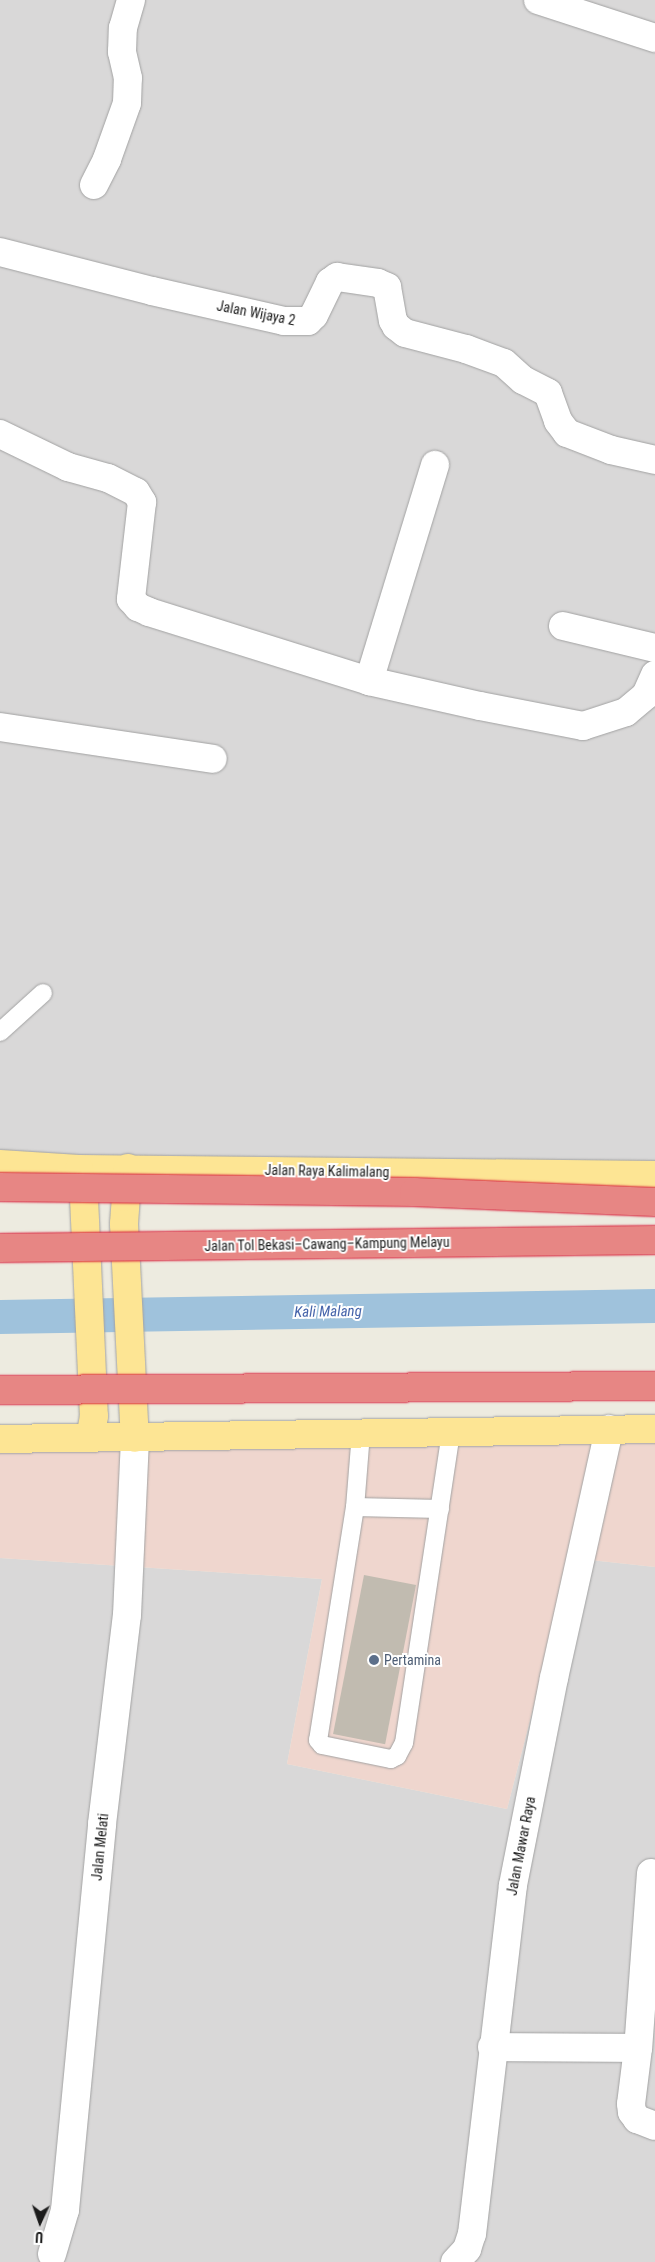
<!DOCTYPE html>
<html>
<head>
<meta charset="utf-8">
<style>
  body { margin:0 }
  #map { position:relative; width:655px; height:2262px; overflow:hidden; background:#edebe0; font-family:"Roboto Condensed",sans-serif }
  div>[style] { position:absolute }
  .residential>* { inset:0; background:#d9d8d8; transform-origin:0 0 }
  .commercial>* { inset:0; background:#efd6ce }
  .canal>* { height:34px; margin:-17px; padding:0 17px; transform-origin:17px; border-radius:17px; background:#9fc2dc }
  .building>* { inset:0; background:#c1bbb0; transform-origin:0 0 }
  .roads { filter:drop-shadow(0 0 1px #a2a2a2) drop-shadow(0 0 1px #a2a2a2) }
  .service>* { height:18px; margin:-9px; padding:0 9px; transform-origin:9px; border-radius:9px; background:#fff }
  .minor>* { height:28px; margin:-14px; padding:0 14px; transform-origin:14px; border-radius:14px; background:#fff }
  .primary>* { height:28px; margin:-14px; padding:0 14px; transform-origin:14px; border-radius:14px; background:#fde594 }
  .bridges { filter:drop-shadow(0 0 1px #d8203a) drop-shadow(0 0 1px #d8203a) }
  .motorway-bridge>* { height:28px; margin:-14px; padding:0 14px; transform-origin:14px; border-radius:14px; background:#e78684 }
  .dots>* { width:14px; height:14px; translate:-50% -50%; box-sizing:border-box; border:2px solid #fff; border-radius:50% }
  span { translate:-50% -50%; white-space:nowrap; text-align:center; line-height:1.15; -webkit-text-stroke:4px #fff; paint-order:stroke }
  .street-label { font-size:14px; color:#1b1b1b }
  .service-label { font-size:14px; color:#4e5e75 }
  .left { translate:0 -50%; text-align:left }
  .water-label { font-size:15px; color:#4765ab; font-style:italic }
  .north { position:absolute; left:15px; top:2197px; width:50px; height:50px; -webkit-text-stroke:4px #fff; paint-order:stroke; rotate:183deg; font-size:14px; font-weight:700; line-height:20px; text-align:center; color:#1b1b1b }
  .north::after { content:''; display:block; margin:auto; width:18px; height:22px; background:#1b1b1b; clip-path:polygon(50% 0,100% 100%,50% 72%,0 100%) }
</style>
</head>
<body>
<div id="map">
  <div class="residential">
    <div style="left:0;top:0;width:655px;height:1163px"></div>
    <div style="clip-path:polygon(0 1558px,322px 1579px,287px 1764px,507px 1809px,572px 1558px,655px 1567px,655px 2262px,0 2262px)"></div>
  </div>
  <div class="commercial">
    <div style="clip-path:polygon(655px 1429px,655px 1567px,572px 1558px,507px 1809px,287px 1764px,322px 1579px,0 1558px,0 1439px)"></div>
  </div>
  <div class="canal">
    <div style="left:0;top:1317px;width:655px;rotate:-0.96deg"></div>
  </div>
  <div class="building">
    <div style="left:364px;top:1575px;width:53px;height:162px;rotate:11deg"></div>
  </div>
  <div class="roads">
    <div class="service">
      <div style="left:0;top:1032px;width:58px;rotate:-42.2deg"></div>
      <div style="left:361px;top:1433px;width:74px;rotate:94.6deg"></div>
      <div style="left:355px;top:1507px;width:236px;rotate:99deg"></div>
      <div style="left:318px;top:1740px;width:6px;rotate:51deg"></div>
      <div style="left:322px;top:1745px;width:70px;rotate:11.5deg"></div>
      <div style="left:391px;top:1759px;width:7px;rotate:-27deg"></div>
      <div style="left:397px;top:1756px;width:15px;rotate:-62deg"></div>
      <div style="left:404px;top:1743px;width:314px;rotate:-81.4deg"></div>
      <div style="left:355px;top:1507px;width:85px;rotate:1.3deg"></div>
    </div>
    <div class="minor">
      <div style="left:538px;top:0;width:123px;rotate:18deg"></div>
      <div style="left:94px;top:185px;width:29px;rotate:-63deg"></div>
      <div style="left:107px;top:159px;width:59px;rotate:-70.3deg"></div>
      <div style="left:127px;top:103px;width:25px;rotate:-88deg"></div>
      <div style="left:128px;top:78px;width:27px;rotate:-103deg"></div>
      <div style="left:122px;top:52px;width:24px;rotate:-88deg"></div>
      <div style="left:123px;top:28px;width:29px;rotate:-74deg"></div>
      <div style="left:0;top:252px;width:157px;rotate:14.4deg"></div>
      <div style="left:152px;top:291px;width:135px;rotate:12.8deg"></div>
      <div style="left:284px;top:321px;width:24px"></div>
      <div style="left:308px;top:321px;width:8px;rotate:-45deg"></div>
      <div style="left:314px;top:315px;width:37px;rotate:-64deg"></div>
      <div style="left:330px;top:282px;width:9px;rotate:-36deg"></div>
      <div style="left:337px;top:277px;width:41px;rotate:8.3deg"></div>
      <div style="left:378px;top:283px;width:10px;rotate:24deg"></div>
      <div style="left:387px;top:287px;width:34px;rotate:80deg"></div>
      <div style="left:393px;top:320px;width:7px;rotate:63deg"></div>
      <div style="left:396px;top:326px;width:11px;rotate:38deg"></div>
      <div style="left:405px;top:333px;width:63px;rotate:14.7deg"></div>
      <div style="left:466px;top:349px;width:40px;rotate:20.2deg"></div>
      <div style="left:504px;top:363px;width:25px;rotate:42deg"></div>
      <div style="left:523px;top:380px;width:28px;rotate:27deg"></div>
      <div style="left:548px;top:393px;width:30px;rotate:70deg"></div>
      <div style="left:558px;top:421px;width:15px;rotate:53deg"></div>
      <div style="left:567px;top:433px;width:47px;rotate:21.1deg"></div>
      <div style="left:611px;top:450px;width:45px;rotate:12.8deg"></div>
      <div style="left:0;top:434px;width:76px;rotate:25.9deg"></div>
      <div style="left:68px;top:467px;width:41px;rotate:15.4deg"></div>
      <div style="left:108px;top:478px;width:31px;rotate:27deg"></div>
      <div style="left:136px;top:492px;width:12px;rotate:59deg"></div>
      <div style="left:142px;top:502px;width:98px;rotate:96.5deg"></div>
      <div style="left:131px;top:599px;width:11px;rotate:49deg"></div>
      <div style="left:138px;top:607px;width:12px;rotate:24deg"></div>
      <div style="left:149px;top:612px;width:231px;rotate:17.4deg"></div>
      <div style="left:369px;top:681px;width:114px;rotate:12.7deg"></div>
      <div style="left:480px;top:706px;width:105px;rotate:11deg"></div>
      <div style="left:583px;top:726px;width:45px;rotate:-18deg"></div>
      <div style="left:626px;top:712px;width:26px;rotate:-40deg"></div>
      <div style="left:646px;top:695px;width:22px;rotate:-66deg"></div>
      <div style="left:563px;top:626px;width:95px;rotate:13.4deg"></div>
      <div style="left:369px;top:681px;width:226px;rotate:-73deg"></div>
      <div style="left:0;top:727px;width:215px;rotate:8.5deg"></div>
      <div style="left:651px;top:1873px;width:175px;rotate:94.2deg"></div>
      <div style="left:638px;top:2048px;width:56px;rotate:97.1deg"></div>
      <div style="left:631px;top:2104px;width:8px;rotate:83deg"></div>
      <div style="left:632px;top:2112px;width:9px;rotate:54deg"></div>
      <div style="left:637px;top:2119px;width:19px;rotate:21deg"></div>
      <div style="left:492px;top:2047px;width:146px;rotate:0.4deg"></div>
      <div style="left:52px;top:2254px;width:46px;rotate:-73.5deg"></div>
      <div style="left:65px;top:2210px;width:388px;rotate:-84.5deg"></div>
      <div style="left:102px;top:1824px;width:210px;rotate:-83.2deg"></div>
      <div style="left:127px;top:1615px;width:177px;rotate:-87.4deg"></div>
      <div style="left:455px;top:2262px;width:18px;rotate:-47deg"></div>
      <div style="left:467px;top:2249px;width:16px;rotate:-72deg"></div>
      <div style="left:472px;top:2234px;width:351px;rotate:-83.3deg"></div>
      <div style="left:513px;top:1885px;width:211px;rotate:-78.8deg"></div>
      <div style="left:554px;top:1678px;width:255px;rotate:-77.5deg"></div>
    </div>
    <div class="primary">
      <div style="left:0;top:1164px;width:79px;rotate:3.6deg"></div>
      <div style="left:79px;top:1169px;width:576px;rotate:0.6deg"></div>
      <div style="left:128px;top:1168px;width:56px;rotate:94.1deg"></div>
      <div style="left:124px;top:1224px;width:214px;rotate:87.1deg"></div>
      <div style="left:79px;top:1169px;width:29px;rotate:80deg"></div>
      <div style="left:84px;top:1198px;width:218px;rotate:87.4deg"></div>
      <div style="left:94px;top:1416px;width:22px;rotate:100deg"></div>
      <div style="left:0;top:1439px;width:655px;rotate:-0.87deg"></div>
    </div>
  </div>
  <div class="bridges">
    <div class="motorway-bridge">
      <div style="left:0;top:1187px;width:414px;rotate:0.7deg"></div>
      <div style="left:414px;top:1192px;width:241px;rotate:2.4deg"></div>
      <div style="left:0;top:1248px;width:655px;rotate:-0.7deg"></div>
      <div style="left:0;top:1390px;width:655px;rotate:-0.35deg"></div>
    </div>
  </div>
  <div class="dots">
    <div style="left:374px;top:1660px;background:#5c6f8a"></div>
  </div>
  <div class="street-label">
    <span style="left:256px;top:313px;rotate:11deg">Jalan Wijaya 2</span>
    <span style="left:327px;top:1171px;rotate:1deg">Jalan Raya Kalimalang</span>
    <span style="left:327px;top:1244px;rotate:-1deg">Jalan Tol Bekasi–Cawang–Kampung Melayu</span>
    <span style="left:521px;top:1846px;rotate:-79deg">Jalan Mawar Raya</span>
    <span style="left:100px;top:1847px;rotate:-84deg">Jalan Melati</span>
  </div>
  <div class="service-label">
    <span class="left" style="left:384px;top:1660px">Pertamina</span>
  </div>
  <div class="water-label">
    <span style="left:328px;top:1312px;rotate:-1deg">Kali Malang</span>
  </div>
  <div class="north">U</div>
</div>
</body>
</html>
